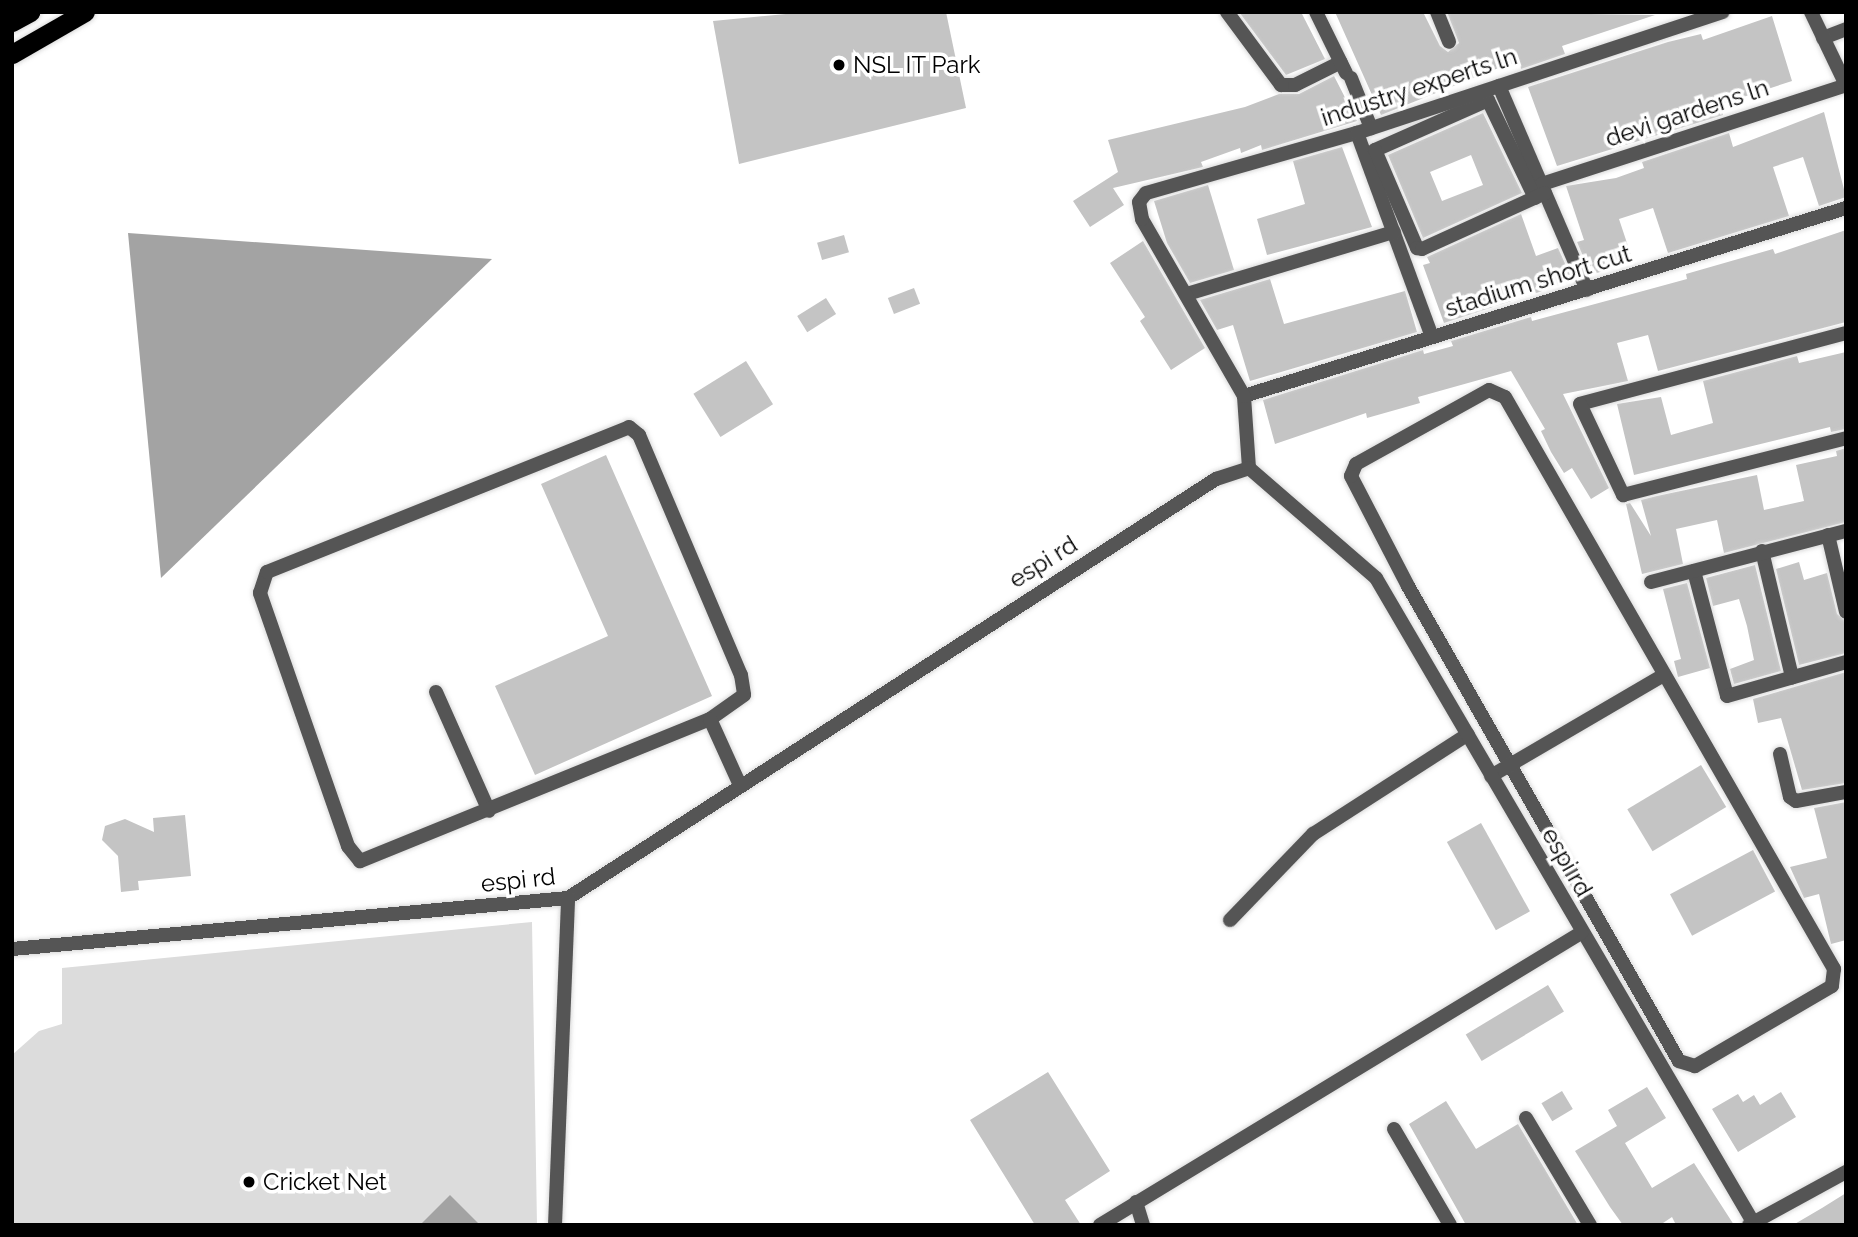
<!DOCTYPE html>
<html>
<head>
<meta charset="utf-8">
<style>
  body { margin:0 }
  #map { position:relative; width:1858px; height:1237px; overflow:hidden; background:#fff; font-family:Raleway,sans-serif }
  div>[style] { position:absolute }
  .green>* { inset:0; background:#dcdcdc }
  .water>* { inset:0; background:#a3a3a3 }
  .building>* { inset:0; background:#c4c4c4; transform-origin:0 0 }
  .roads { filter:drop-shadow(0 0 2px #dbdbdb) drop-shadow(0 0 2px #dbdbdb) }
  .minor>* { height:14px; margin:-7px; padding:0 7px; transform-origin:7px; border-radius:7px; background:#555 }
  .tertiary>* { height:14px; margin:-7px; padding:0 7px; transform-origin:7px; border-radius:7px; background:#555 }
  .trunk>* { height:19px; margin:-9.5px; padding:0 9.5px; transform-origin:9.5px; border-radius:9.5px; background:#000 }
  .dots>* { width:19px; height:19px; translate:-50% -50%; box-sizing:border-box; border:4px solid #fff; border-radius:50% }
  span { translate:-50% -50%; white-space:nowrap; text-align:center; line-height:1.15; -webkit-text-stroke:7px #fff; paint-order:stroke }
  .poi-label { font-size:24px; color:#000 }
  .left { translate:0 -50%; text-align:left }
  .street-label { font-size:24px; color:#000 }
  .frame { position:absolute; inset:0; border:14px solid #000; pointer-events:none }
</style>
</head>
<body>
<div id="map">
  <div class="green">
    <div style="clip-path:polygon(532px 922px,537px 1225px,12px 1225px,12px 1055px,39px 1031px,62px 1024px,62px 968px)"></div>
  </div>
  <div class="water">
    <div style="clip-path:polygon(128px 233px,492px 259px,161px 578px)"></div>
    <div style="clip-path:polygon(450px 1195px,480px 1225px,420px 1225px)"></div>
  </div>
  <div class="building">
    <div style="clip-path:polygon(807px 12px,946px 12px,966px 108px,739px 164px,713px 21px)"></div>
    <div style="clip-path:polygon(1239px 12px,1301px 12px,1325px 59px,1286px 75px)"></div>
    <div style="clip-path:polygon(1335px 12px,1423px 12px,1440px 46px,1448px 52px,1459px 43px,1447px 12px,1655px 15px,1562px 46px,1565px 54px,1521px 69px,1520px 63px,1506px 65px,1381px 115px)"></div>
    <div style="clip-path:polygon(1772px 16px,1792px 81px,1722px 104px,1723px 115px,1557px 166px,1528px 87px,1668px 42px,1701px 34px,1703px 40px)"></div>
    <div style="clip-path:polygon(1334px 76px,1357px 121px,1262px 150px,1261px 145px,1241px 153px,1240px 148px,1201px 162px,1203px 167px,1113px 188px,1124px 205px,1090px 227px,1073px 201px,1118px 172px,1108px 140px,1245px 107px,1279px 94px,1299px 94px)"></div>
    <div style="clip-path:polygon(1824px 112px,1846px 197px,1819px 206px,1803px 157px,1773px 167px,1789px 216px,1668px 253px,1653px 208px,1619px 219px,1633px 261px,1591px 275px,1577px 242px,1584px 240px,1566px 186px,1616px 178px,1644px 168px,1642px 162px,1729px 133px,1733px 147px)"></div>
    <div style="clip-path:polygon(evenodd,1483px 113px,1522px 193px,1423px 238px,1388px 155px,1483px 113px,1471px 155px,1483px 185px,1442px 201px,1430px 172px,1471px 155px)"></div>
    <div style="clip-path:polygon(1342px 147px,1372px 227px,1267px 255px,1257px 219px,1305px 204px,1293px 161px)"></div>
    <div style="clip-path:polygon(1208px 185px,1234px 270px,1190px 283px,1167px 243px,1154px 201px)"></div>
    <div style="clip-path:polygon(1521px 214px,1536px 256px,1558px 248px,1573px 281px,1444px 323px,1423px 265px,1430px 263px,1427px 257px)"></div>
    <div style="clip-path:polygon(1846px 230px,1846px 322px,1658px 371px,1648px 335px,1617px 343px,1628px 381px,1563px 394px,1609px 488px,1591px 499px,1572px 468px,1564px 473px,1551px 452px,1541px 431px,1545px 429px,1511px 371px,1418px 397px,1420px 403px,1367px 418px,1366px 413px,1275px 444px,1263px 400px,1423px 350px,1424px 354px,1453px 346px,1451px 341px,1531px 317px,1532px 321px,1621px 297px,1687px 279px,1686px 274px,1773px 249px,1775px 254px)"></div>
    <div style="left:844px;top:235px;width:18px;height:28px;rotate:74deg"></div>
    <div style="clip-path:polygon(1143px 241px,1205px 348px,1171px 370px,1140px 321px,1145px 317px,1110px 263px)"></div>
    <div style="clip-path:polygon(1270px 279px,1284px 324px,1405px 291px,1417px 332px,1250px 381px,1233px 325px,1217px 330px,1200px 300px)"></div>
    <div style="left:914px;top:288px;width:17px;height:28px;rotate:69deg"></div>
    <div style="left:826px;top:298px;width:19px;height:34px;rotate:58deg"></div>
    <div style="clip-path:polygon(1846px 352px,1846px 429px,1831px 432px,1830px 427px,1634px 475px,1617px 404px,1661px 397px,1671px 435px,1713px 423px,1703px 381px,1797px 356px,1799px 363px)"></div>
    <div style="left:746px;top:361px;width:51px;height:62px;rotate:58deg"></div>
    <div style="clip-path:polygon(1846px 448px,1846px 522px,1724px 553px,1717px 520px,1676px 529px,1683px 564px,1642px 574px,1626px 504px,1630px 503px,1651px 536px,1641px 500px,1657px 496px,1757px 475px,1764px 510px,1804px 501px,1796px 465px,1837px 456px,1836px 451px)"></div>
    <div style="clip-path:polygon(606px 455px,712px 696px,535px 775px,495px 686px,608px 636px,541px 484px)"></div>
    <div style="clip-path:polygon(1799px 562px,1804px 580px,1827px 573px,1837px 614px,1846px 621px,1846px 653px,1799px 665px,1776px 569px)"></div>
    <div style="clip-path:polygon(1755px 565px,1781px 671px,1734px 684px,1730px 669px,1754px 660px,1747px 626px,1739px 599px,1713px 606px,1706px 578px)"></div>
    <div style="clip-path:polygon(1687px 583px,1710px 668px,1678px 677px,1674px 661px,1681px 659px,1663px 589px)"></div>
    <div style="clip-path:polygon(1846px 672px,1846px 783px,1802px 790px,1781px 718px,1758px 723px,1753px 699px)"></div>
    <div style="left:1701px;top:765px;width:49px;height:86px;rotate:59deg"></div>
    <div style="clip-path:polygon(1846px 802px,1846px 940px,1831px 944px,1819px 894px,1804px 898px,1790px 867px,1827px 858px,1814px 808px)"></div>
    <div style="clip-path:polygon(185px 815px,191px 876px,138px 881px,139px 890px,121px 892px,118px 856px,102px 840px,105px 826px,125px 819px,154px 832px,153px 818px)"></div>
    <div style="left:1481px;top:823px;width:101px;height:39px;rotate:61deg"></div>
    <div style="left:1753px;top:850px;width:47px;height:94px;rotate:62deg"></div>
    <div style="left:1548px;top:985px;width:31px;height:96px;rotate:59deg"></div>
    <div style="clip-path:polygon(1048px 1072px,1110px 1171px,1065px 1200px,1081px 1225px,1035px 1225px,970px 1120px)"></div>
    <div style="clip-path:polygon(1647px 1087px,1666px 1118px,1625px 1143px,1652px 1188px,1694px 1163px,1734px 1225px,1676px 1225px,1672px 1217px,1660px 1225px,1623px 1225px,1610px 1207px,1575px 1151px,1617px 1126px,1608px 1110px)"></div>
    <div style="left:1562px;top:1091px;width:21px;height:24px;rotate:59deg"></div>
    <div style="clip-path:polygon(1781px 1092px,1796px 1117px,1738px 1152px,1712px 1109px,1738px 1094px,1743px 1102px,1754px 1095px,1760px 1105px)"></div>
    <div style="clip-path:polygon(1446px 1101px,1476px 1149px,1518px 1124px,1578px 1225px,1466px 1225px,1409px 1124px)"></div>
    <div style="clip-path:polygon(1846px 1193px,1846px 1225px,1793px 1225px,1822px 1208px)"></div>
  </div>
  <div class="roads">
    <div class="minor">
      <div style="left:1227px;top:12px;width:91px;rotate:53.5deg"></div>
      <div style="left:1281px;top:85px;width:14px"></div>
      <div style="left:1295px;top:85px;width:51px;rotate:-26.6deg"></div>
      <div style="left:1316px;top:12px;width:68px;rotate:63.8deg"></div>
      <div style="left:1437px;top:12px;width:32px;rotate:68deg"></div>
      <div style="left:1823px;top:38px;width:25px;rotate:-21deg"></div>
      <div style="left:1351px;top:78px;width:54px;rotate:68.2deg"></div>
      <div style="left:1499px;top:86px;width:222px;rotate:66.7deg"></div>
      <div style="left:1357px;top:133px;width:217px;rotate:69.8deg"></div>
      <div style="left:1542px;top:184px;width:320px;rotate:-18deg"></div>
      <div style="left:1535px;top:198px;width:109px;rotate:-115.6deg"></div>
      <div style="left:1488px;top:100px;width:124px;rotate:156.1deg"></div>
      <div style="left:1375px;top:150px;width:107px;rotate:66.8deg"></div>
      <div style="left:1417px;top:248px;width:5px;rotate:11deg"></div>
      <div style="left:1422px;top:249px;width:135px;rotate:-24.5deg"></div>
      <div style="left:1187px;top:294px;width:216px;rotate:-16.7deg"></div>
      <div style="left:1846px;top:333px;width:275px;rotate:165.1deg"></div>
      <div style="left:1580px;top:404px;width:101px;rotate:64.7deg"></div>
      <div style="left:1623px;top:495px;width:230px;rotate:-14.3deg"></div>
      <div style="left:1489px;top:390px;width:17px;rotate:24deg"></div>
      <div style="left:1505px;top:397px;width:660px;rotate:60.09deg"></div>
      <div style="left:1834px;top:969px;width:17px;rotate:97deg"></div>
      <div style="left:1832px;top:986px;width:159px;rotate:149.7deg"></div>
      <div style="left:1695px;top:1066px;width:17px;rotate:-163deg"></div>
      <div style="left:1679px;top:1061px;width:547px;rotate:-119.71deg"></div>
      <div style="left:1408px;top:586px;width:124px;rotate:-117.4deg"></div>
      <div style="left:1351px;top:476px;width:13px;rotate:-67deg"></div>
      <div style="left:1356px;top:464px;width:152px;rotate:-29.1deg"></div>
      <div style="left:1244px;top:396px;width:631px;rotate:-17.34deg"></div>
      <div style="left:1249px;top:468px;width:72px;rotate:-94deg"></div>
      <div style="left:1244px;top:396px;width:204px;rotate:-120deg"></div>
      <div style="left:1142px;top:219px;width:17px;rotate:-100deg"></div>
      <div style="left:1139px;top:202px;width:11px;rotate:-52deg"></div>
      <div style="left:1146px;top:193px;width:219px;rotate:-15.9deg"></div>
      <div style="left:1357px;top:133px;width:385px;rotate:-18.3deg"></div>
      <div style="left:1828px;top:535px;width:79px;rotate:76.8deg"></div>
      <div style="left:1762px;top:551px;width:130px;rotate:76.6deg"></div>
      <div style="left:1694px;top:571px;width:129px;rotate:75.2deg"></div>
      <div style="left:1727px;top:696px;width:124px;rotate:-15.9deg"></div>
      <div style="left:1651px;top:582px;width:202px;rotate:-14.7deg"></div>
      <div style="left:436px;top:692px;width:130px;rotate:66deg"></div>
      <div style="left:710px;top:719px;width:378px;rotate:157.9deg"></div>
      <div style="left:360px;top:861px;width:19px;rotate:-129deg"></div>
      <div style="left:348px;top:846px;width:268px;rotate:-109.2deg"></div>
      <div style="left:260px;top:593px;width:22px;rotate:-72deg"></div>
      <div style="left:267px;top:572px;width:390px;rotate:-21.8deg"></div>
      <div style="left:629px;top:427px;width:13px;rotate:39deg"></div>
      <div style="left:639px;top:435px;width:261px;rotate:67deg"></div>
      <div style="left:741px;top:675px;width:20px;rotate:81deg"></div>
      <div style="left:744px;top:695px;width:42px;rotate:144.8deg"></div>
      <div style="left:710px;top:719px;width:72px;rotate:65.6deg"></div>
      <div style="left:1780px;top:754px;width:44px;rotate:76.9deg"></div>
      <div style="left:1790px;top:797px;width:7px;rotate:34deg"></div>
      <div style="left:1796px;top:801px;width:51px;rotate:-10.2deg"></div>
      <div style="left:1491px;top:776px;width:200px;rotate:-30.3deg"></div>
      <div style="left:1230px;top:920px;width:120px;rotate:-46deg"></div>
      <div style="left:1313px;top:834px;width:184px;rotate:-32.8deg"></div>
      <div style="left:12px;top:949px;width:558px;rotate:-5.24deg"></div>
      <div style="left:568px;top:898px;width:772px;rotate:-32.89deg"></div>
      <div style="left:1216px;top:479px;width:35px;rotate:-18deg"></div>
      <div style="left:1249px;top:468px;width:168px;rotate:40.9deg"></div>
      <div style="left:1376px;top:578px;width:746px;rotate:59.66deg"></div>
      <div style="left:1526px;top:1118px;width:125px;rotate:59.1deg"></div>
      <div style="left:1394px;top:1129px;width:111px;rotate:59.7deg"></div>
      <div style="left:1136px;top:1202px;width:24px;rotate:73deg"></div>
      <div style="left:555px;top:1225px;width:327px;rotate:-87.7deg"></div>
      <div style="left:1100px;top:1225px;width:563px;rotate:-31.26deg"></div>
      <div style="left:1749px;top:1225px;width:111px;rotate:-28.7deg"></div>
    </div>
    <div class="tertiary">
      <div style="left:1811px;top:12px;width:81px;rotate:64.4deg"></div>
    </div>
    <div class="trunk">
      <div style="left:12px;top:22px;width:21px;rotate:-29deg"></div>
      <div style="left:12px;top:54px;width:84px;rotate:-29.9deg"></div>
    </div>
  </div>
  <div class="dots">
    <div style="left:839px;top:65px;background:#000"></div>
    <div style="left:249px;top:1182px;background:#000"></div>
  </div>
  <div class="poi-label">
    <span class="left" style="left:853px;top:65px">NSL IT Park</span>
    <span class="left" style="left:263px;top:1182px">Cricket Net</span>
  </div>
  <div class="street-label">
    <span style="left:1419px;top:87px;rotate:-18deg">industry experts ln</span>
    <span style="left:1687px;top:113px;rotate:-18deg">devi gardens ln</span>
    <span style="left:1538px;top:281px;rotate:-17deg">stadium short cut</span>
    <span style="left:1043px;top:562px;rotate:-32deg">espi rd</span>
    <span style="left:1567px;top:862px;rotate:60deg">espi rd</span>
    <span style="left:518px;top:880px;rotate:-6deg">espi rd</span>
  </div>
  <div class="frame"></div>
</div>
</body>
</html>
